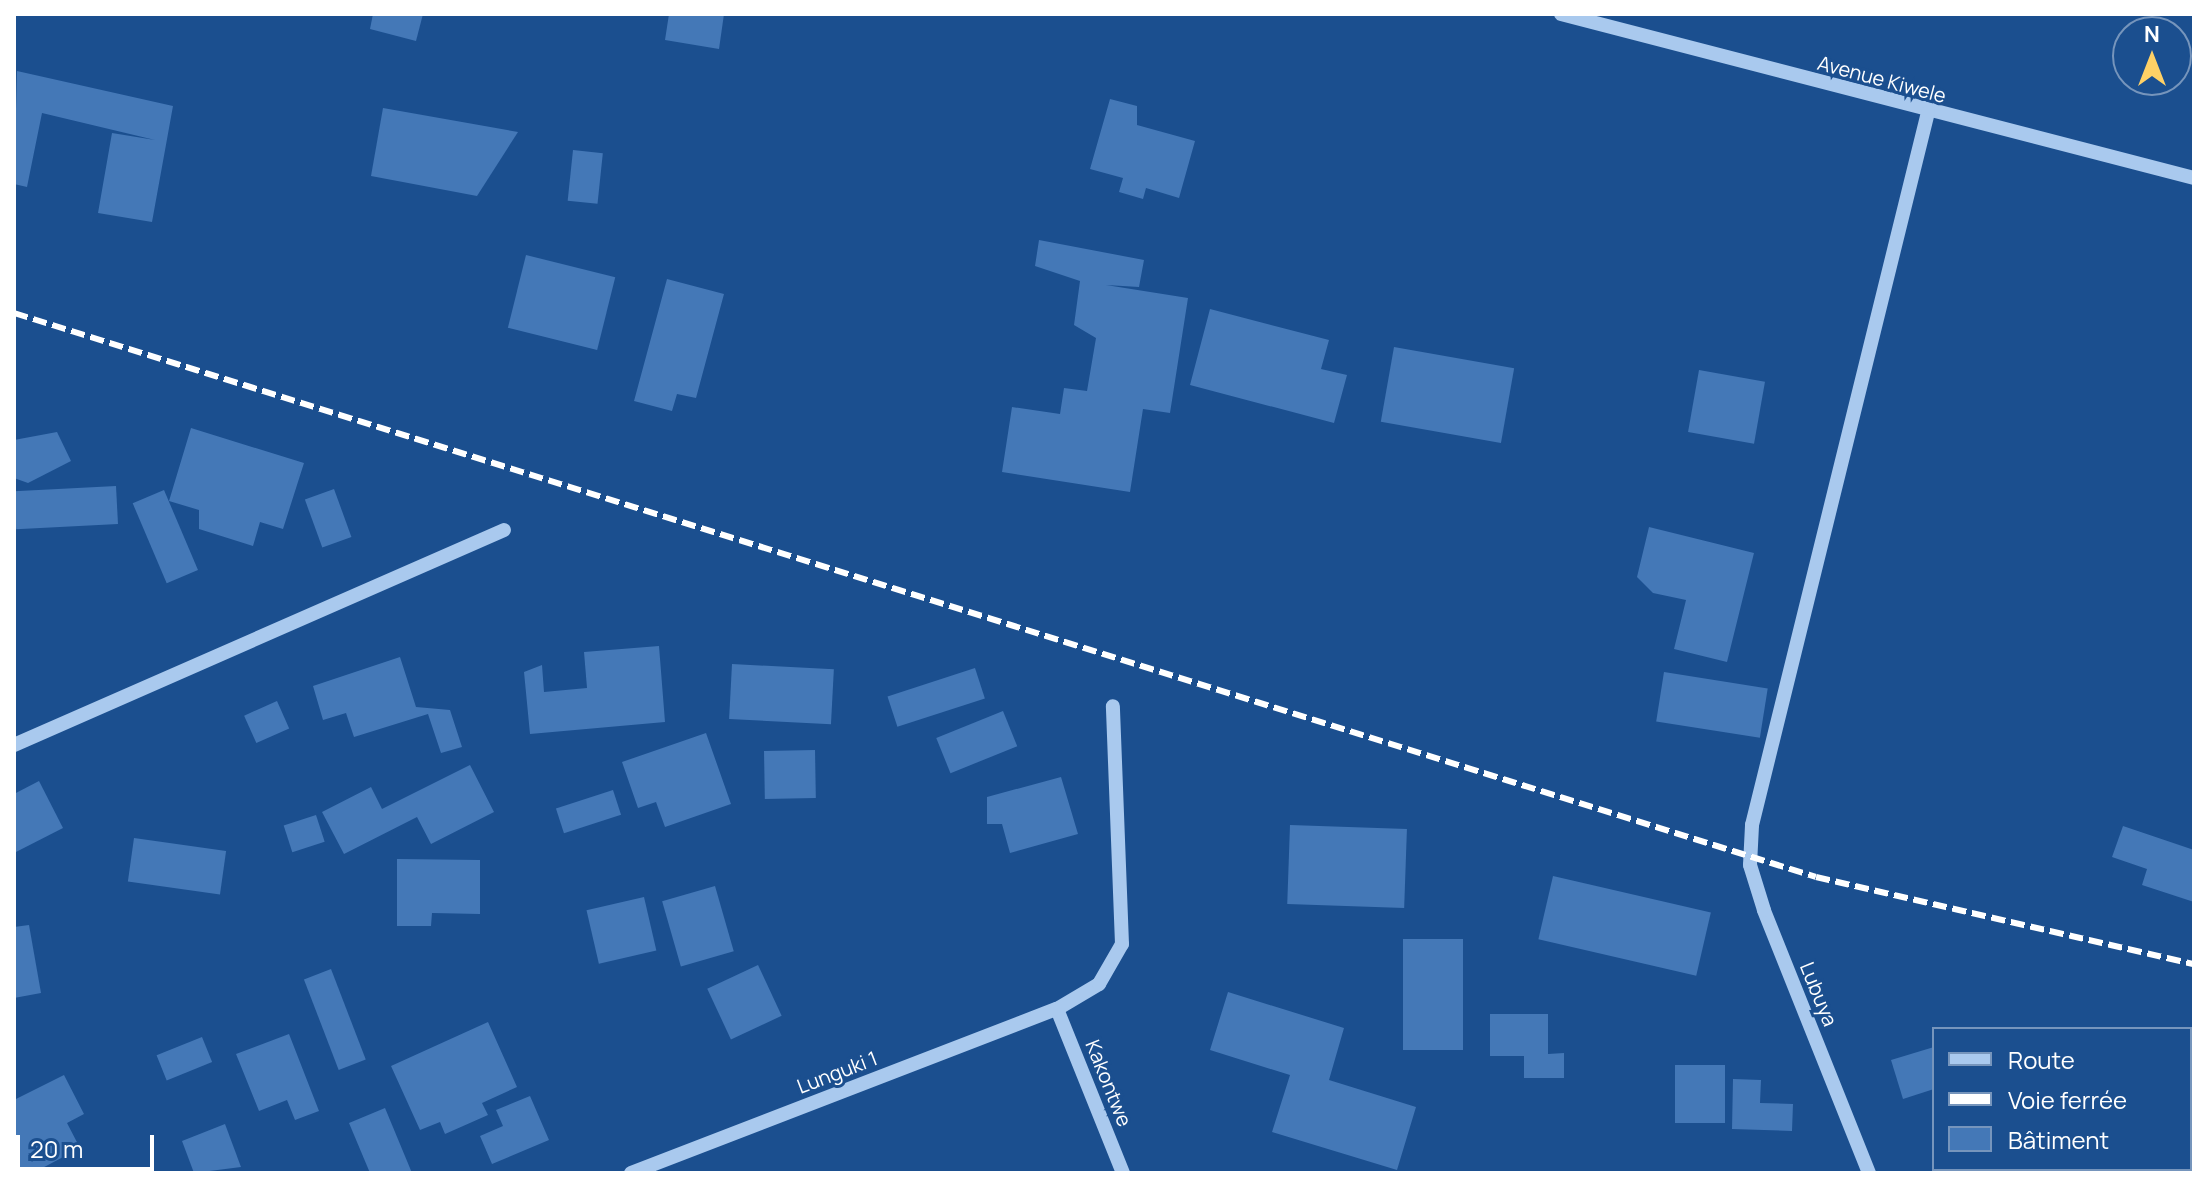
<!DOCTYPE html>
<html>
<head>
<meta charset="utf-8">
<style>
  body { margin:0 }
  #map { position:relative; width:2208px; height:1187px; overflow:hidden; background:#1b4f8f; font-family:Manrope,sans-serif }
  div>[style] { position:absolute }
  .building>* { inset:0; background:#4478b7; transform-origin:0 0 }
  .minor>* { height:14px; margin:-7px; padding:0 7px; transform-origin:7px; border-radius:7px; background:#a9c9ee }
  .rail>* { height:6px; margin-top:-3px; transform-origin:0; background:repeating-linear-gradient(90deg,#fff 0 14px,transparent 0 20px) }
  span { translate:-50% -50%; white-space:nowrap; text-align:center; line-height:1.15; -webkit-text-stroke:6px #1b4f8f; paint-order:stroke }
  .street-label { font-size:20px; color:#fff }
  .frame { position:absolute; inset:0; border:16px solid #fff; pointer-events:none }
  .legend { position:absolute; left:1932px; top:1027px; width:260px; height:144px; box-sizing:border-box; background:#1b4f8f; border:2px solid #7695bc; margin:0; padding:10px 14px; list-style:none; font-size:24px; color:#fff }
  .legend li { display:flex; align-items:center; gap:16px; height:40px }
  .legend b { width:40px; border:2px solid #7695bc }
  .north { position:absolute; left:2112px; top:16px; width:80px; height:80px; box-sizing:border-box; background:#1b4f8f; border:2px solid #7695bc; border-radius:50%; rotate:0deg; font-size:22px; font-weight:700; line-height:32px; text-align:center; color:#fff }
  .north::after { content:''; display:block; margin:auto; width:28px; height:36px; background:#ffd166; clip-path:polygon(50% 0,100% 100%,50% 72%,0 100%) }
  .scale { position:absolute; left:16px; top:1135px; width:138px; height:36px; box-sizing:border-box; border:4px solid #fff; border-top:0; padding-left:10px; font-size:24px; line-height:28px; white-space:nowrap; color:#fff; -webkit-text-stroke:6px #1b4f8f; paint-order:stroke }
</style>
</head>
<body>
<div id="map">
  <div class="building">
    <div style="clip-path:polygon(373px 14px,423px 14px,416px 41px,370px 29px)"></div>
    <div style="clip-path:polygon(669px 14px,724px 14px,719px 49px,665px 40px)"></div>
    <div style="clip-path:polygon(17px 71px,173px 106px,152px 222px,98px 213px,112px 133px,155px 140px,42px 113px,27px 187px,14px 184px)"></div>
    <div style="clip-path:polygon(1110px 99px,1137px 106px,1137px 125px,1195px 141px,1179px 198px,1146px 188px,1143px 199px,1119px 192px,1123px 178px,1090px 169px)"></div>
    <div style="clip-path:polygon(383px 108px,518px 132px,477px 196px,371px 176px)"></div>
    <div style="left:573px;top:150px;width:30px;height:51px;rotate:6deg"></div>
    <div style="clip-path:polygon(1039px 240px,1144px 260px,1139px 287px,1106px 285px,1188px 298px,1170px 413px,1143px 409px,1130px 492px,1002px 472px,1012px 407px,1060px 414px,1064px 388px,1087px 391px,1096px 338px,1074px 325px,1080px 281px,1035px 266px)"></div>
    <div style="left:526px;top:255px;width:92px;height:75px;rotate:14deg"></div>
    <div style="clip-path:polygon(667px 279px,724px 294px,696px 398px,677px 394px,672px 411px,634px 401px)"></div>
    <div style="clip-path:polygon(1210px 309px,1329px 340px,1321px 369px,1347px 375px,1334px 423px,1190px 385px)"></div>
    <div style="left:1394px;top:347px;width:122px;height:76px;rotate:10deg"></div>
    <div style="left:1699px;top:370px;width:67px;height:63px;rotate:10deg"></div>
    <div style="clip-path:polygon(191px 428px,304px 463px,283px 529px,260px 522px,253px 546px,199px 529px,199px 510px,169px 501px)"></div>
    <div style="clip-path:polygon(57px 432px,71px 461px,28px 483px,14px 478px,14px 440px)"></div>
    <div style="left:116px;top:486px;width:38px;height:102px;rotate:87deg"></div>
    <div style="left:334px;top:489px;width:51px;height:31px;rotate:70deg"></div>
    <div style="left:164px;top:490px;width:87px;height:34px;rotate:67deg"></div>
    <div style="clip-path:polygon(1649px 527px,1754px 553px,1727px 662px,1674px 649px,1686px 600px,1653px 593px,1637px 577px)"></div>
    <div style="clip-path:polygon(659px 646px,665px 722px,530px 734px,524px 672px,542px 665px,544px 692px,587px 688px,584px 652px)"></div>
    <div style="clip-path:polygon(400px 657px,416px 707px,450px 710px,462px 747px,441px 753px,428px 714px,354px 737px,346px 713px,323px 720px,313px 686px)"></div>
    <div style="left:732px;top:664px;width:102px;height:55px;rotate:3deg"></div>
    <div style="left:975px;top:668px;width:32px;height:92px;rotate:72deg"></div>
    <div style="left:1664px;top:672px;width:105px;height:50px;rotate:9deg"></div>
    <div style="left:277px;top:701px;width:30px;height:36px;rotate:66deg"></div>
    <div style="left:1003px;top:711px;width:38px;height:72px;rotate:68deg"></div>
    <div style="clip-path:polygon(706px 733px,731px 804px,665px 827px,656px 802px,638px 808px,622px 762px)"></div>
    <div style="left:815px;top:750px;width:48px;height:51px;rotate:89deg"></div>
    <div style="clip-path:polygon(470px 765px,494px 812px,431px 844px,417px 817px,344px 854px,322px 812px,371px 787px,382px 809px)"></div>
    <div style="clip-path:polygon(1061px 777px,1078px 834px,1010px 853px,1002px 824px,987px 824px,987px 797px)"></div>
    <div style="clip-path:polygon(39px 781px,63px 828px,14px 853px,14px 794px)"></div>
    <div style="left:613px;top:790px;width:26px;height:60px;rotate:72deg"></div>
    <div style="left:316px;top:815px;width:28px;height:34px;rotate:72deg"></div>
    <div style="left:1290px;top:825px;width:117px;height:79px;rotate:2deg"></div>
    <div style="clip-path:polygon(2123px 826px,2194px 850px,2194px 902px,2142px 885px,2147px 869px,2112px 857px)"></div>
    <div style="left:134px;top:838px;width:93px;height:44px;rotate:8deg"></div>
    <div style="clip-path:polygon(397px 859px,480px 860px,480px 914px,432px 913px,431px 926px,397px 926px)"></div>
    <div style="left:1553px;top:876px;width:162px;height:65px;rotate:13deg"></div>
    <div style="left:715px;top:886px;width:68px;height:55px;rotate:74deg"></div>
    <div style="left:644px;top:897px;width:55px;height:59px;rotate:77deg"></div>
    <div style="clip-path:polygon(29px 925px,41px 993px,14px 998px,14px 927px)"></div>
    <div style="left:1403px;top:939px;width:60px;height:111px"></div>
    <div style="left:758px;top:965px;width:56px;height:56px;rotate:65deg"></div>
    <div style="left:331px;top:969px;width:97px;height:29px;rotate:69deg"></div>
    <div style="clip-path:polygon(1228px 992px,1344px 1028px,1329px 1080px,1416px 1107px,1397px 1170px,1272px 1132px,1290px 1075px,1210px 1050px)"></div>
    <div style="clip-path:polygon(1490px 1014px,1548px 1014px,1548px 1054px,1564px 1053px,1564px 1078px,1524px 1078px,1524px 1056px,1490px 1056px)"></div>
    <div style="clip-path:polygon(488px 1022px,517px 1087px,482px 1103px,488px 1115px,445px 1134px,440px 1122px,420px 1130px,391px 1066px)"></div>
    <div style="clip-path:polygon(289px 1034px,319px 1111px,295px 1120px,287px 1100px,259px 1111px,236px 1054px)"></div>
    <div style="left:202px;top:1037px;width:27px;height:49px;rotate:68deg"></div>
    <div style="clip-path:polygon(1934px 1047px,1934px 1089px,1903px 1099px,1891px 1060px)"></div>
    <div style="left:1675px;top:1065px;width:50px;height:58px"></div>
    <div style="clip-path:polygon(64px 1075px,84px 1114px,67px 1123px,80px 1148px,33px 1173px,14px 1173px,14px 1100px)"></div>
    <div style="clip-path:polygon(1733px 1079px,1761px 1080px,1760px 1103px,1793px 1104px,1792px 1131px,1732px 1129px)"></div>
    <div style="clip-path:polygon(530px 1096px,549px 1140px,492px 1164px,480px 1136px,503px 1126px,496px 1110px)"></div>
    <div style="clip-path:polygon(385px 1108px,412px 1173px,370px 1173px,349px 1123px)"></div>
    <div style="clip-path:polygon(225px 1124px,241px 1167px,194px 1173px,182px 1141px)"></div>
    <div style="left:1938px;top:1169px;width:53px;height:4px"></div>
  </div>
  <div class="minor">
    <div style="left:1561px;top:14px;width:654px;rotate:14.53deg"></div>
    <div style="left:14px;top:745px;width:535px;rotate:-23.69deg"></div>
    <div style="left:1057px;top:1009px;width:177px;rotate:68.1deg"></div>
    <div style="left:631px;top:1173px;width:456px;rotate:-21.1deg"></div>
    <div style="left:1057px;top:1009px;width:49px;rotate:-30.8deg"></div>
    <div style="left:1099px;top:984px;width:46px;rotate:-60.1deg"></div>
    <div style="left:1122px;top:944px;width:238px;rotate:-92.2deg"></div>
    <div style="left:1869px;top:1173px;width:283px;rotate:-111.8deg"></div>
    <div style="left:1764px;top:910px;width:47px;rotate:-107.3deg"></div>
    <div style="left:1750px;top:865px;width:40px;rotate:-87.1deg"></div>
    <div style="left:1752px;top:825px;width:734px;rotate:-76.13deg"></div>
  </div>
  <div class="rail">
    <div style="left:14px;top:313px;width:1888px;rotate:17.38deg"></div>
    <div style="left:1816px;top:877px;width:388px;rotate:13deg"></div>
  </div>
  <div class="street-label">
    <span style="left:1882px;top:79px;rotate:15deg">Avenue Kiwele</span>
    <span style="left:1819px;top:994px;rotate:68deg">Lubuya</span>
    <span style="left:837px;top:1072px;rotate:-21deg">Lunguki 1</span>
    <span style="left:1109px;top:1083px;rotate:68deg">Kakontwe</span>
  </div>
  <div class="frame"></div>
  <ul class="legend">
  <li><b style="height:10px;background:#a9c9ee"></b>Route</li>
  <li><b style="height:10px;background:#fff"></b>Voie ferrée</li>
  <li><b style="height:22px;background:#4478b7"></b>Bâtiment</li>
  </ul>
  <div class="north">N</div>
  <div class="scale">20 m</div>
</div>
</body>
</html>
